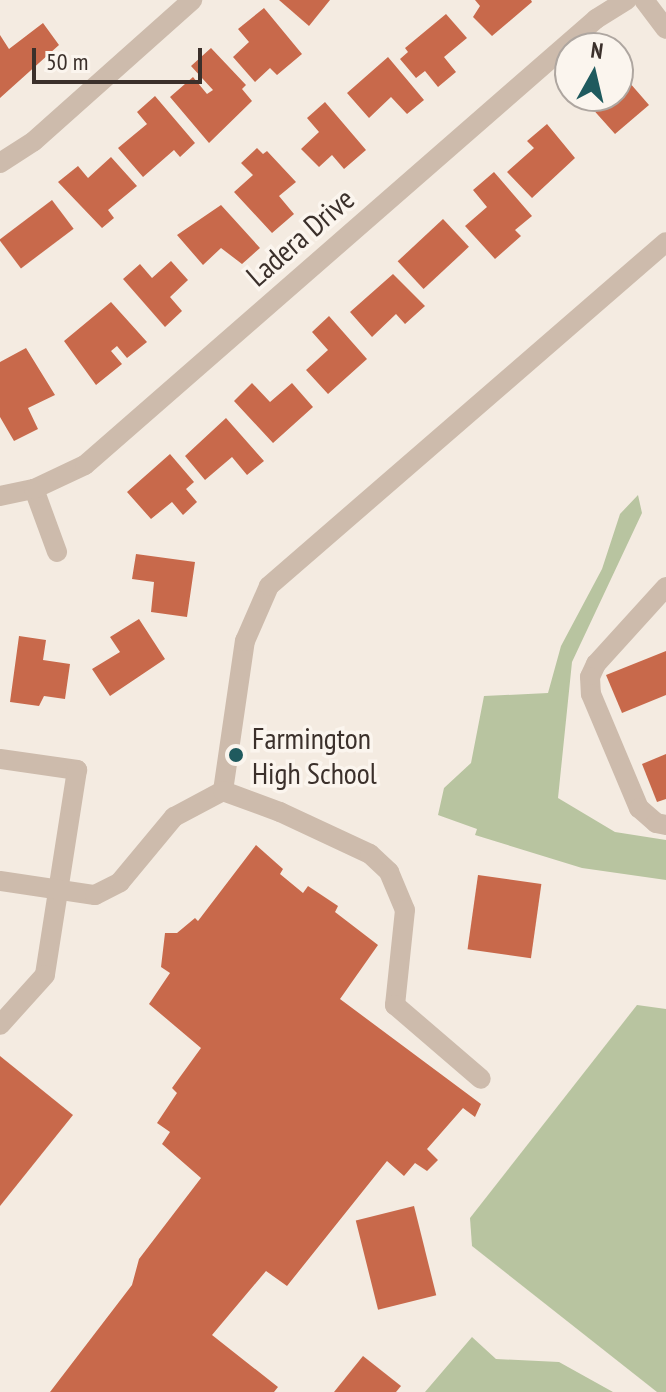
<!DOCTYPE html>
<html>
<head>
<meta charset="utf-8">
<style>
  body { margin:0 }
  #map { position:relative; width:666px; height:1392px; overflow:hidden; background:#f4ebe1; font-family:"PT Sans Narrow",sans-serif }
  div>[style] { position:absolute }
  .green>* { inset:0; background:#b8c4a0 }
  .building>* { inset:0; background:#c8694b; transform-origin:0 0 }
  .minor>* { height:20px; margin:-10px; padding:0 10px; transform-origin:10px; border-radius:10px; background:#cdbbac }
  .dots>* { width:22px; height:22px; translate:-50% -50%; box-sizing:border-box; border:4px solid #fbf5ee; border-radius:50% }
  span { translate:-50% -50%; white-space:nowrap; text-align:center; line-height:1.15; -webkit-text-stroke:7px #fbf5ee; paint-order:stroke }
  .street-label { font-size:30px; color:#3b302b }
  .poi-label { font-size:30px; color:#3b302b }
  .left { translate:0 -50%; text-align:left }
  .north { position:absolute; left:554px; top:32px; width:80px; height:80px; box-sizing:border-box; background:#fbf5ee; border:2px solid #aea6a0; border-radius:50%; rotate:8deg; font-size:22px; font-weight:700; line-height:32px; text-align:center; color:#3b302b }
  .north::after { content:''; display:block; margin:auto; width:28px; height:36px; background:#1f5a5e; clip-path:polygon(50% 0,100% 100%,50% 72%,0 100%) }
  .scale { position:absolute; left:32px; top:48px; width:170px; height:36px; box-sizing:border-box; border:4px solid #3b302b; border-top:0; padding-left:10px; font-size:24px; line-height:28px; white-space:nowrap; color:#3b302b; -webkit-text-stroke:6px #fbf5ee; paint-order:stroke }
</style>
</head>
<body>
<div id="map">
  <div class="green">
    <div style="clip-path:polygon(638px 495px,642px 513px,572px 662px,558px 798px,615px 832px,666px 840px,666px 880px,582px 868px,475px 835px,477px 829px,438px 815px,444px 788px,471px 763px,484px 696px,548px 693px,561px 646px,602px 569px,620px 514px)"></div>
    <div style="clip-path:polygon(637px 1005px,666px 1009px,666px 1392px,657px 1392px,472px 1246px,470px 1218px)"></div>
    <div style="clip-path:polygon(472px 1337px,496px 1359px,559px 1362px,613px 1392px,425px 1392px)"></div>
  </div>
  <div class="building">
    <div style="clip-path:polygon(279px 0,330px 0,309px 26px)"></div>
    <div style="clip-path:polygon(475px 0,531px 0,532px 2px,492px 36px,473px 17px,480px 6px)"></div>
    <div style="clip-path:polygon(264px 8px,302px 54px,277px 75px,270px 68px,255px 82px,233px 57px,249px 42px,238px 29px)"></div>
    <div style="clip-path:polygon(446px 14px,467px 38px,444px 57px,456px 72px,438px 87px,425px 71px,416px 78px,400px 59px,408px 52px,405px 48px)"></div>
    <div style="clip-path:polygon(43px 23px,59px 45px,0 98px,0 35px,9px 49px)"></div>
    <div style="clip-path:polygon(211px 48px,246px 85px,242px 89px,252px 101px,209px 143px,170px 97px,193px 77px,207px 94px,213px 90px,191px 66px)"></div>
    <div style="clip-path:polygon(388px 57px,424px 100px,407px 114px,391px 97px,369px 118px,347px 93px)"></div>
    <div style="clip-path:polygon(629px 82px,649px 105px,615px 134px,581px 96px,618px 96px)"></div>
    <div style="clip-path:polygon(155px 96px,195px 143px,180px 157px,174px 150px,143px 177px,118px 148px,147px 124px,137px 112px)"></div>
    <div style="clip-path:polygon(325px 102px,366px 150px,344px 169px,332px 155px,319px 167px,301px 149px,319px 132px,307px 118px)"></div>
    <div style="clip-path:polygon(547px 124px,575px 158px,532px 198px,507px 172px,534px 148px,527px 141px)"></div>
    <div style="clip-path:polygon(257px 148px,263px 154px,267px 151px,296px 182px,279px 196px,294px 214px,272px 233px,234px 192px,253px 175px,241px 163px)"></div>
    <div style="clip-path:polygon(111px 157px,137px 186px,108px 210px,114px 218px,102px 228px,58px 182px,78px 166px,88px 178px)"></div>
    <div style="clip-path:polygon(494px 172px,532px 216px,515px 230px,521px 236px,495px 259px,465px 226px,487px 207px,473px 190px)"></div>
    <div style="left:52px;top:200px;width:36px;height:66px;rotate:53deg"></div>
    <div style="clip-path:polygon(221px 205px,260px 248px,242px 264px,221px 248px,203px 265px,177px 235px)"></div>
    <div style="left:443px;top:219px;width:38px;height:62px;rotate:47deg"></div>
    <div style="clip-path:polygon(171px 261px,188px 280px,170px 297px,182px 311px,165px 327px,123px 279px,140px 264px,152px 278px)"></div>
    <div style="clip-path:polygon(393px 274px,425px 306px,405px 324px,396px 314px,372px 337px,350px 312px)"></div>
    <div style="clip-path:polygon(111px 302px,147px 342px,127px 358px,117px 346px,111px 351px,122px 364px,96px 385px,64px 341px)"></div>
    <div style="clip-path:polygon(329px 316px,367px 359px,328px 394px,306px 370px,328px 350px,312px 332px)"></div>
    <div style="clip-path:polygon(26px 348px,55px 395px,28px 408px,38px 429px,14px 441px,0 417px,0 362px)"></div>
    <div style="clip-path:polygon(252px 383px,270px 402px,292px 383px,313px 407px,273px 443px,234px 401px)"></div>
    <div style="clip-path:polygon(226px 418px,264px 461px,247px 475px,232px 457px,205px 480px,185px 456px)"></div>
    <div style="clip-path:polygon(170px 454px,194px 482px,186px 489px,197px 502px,183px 515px,172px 502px,151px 519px,127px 492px)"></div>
    <div style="clip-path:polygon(136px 554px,195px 562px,187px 617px,151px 612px,154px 582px,132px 579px)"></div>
    <div style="clip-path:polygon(139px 619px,165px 659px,110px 696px,92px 669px,120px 652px,110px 637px)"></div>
    <div style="clip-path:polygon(19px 636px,46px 640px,43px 660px,70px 664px,65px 699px,44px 696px,39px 706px,10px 702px)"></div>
    <div style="clip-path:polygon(666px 651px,666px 695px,622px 713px,606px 675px)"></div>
    <div style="clip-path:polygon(666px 754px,666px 799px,657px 802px,642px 764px)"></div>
    <div style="clip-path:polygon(256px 845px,283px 869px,280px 874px,303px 893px,308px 886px,338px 906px,335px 912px,378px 945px,340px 999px,481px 1104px,475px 1117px,463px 1108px,427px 1149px,438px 1160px,427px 1171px,415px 1163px,404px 1176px,387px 1161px,287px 1286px,266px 1271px,212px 1335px,278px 1387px,274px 1392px,50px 1392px,132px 1285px,139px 1259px,201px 1178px,162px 1144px,170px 1132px,157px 1123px,177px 1093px,172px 1088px,201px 1048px,149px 1004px,170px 973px,161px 967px,165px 933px,177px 933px,195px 918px,198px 921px)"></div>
    <div style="left:478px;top:875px;width:64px;height:75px;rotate:8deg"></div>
    <div style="clip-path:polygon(0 1056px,73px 1115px,0 1206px)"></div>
    <div style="left:414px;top:1206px;width:92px;height:60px;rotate:76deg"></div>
    <div style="clip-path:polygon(363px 1356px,401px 1386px,396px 1392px,334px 1392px)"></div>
  </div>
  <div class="minor">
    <div style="left:644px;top:0;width:36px;rotate:53deg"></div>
    <div style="left:0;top:163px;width:40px;rotate:-32.9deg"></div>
    <div style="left:34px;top:141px;width:212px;rotate:-41.7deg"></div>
    <div style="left:34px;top:489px;width:67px;rotate:69.9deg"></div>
    <div style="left:0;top:496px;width:35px;rotate:-12deg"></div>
    <div style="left:34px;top:489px;width:56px;rotate:-25.2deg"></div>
    <div style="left:85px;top:465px;width:678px;rotate:-41.11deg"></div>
    <div style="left:596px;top:19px;width:36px;rotate:-32deg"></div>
    <div style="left:666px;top:587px;width:104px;rotate:132.3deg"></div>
    <div style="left:596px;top:664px;width:14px;rotate:115deg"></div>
    <div style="left:590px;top:677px;width:17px;rotate:87deg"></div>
    <div style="left:591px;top:694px;width:124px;rotate:67.2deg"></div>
    <div style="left:639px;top:808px;width:23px;rotate:41deg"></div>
    <div style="left:656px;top:823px;width:10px;rotate:11deg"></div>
    <div style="left:0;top:759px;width:78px;rotate:8.1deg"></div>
    <div style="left:77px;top:770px;width:207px;rotate:98.9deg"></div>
    <div style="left:45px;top:975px;width:67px;rotate:132deg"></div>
    <div style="left:223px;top:791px;width:152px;rotate:-81.7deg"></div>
    <div style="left:245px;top:641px;width:60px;rotate:-66.4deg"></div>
    <div style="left:269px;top:586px;width:525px;rotate:-40.91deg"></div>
    <div style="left:0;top:881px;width:96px;rotate:8.4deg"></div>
    <div style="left:95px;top:895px;width:28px;rotate:-27deg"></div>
    <div style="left:120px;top:882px;width:85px;rotate:-50.3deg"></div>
    <div style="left:174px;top:817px;width:55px;rotate:-28deg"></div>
    <div style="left:223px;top:791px;width:61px;rotate:20.2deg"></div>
    <div style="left:280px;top:812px;width:99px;rotate:25deg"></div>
    <div style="left:370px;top:854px;width:26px;rotate:43deg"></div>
    <div style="left:389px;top:872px;width:41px;rotate:67.2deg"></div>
    <div style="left:405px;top:910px;width:96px;rotate:96deg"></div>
    <div style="left:395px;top:1005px;width:113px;rotate:40.7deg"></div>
  </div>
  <div class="dots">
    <div style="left:236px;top:755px;background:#1f5a5e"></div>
  </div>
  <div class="street-label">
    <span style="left:300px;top:237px;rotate:-41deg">Ladera Drive</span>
  </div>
  <div class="poi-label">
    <span class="left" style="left:252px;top:755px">Farmington<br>High School</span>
  </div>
  <div class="north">N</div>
  <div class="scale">50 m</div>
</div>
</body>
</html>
